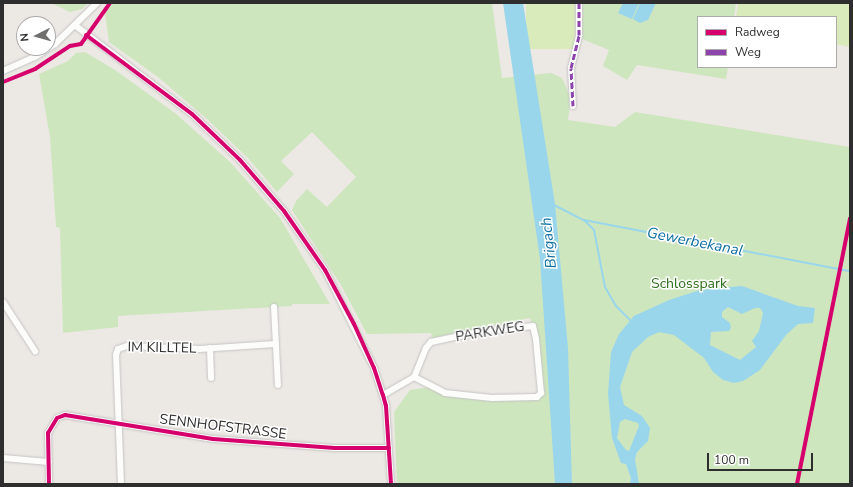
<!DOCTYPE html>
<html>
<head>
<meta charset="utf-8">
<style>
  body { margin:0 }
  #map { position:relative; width:853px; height:487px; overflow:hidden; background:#ece8e4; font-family:"Nunito Sans",sans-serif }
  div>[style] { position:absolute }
  .green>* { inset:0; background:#cee6be }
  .pitch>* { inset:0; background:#d9eabb; transform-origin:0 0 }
  .water>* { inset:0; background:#99d6ec }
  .stream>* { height:2px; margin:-1px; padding:0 1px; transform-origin:1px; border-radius:1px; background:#99d6ec }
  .roads { filter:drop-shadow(0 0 1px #c5c4c5) drop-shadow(0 0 1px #c5c4c5) }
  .minor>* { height:6px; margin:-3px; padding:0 3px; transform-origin:3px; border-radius:3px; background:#fcfcfb }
  .quiet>* { height:3px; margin-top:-1.5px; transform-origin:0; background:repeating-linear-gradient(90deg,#8e44ad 0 6px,transparent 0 9px) }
  .cycleway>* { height:4px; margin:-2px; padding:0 2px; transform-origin:2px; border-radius:2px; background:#d6006c }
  span { translate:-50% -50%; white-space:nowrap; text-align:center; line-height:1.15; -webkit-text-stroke:3px #fff; paint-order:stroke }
  .park-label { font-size:14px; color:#2c6e1b }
  .street-label { font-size:14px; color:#2e2e2e }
  .water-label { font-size:15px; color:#0d6fa3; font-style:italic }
  .frame { position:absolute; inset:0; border:4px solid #2e2e2e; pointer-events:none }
  .legend { position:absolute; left:697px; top:16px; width:140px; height:52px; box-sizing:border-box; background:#fff; border:1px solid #ababab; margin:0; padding:5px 7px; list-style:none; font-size:12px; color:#2e2e2e }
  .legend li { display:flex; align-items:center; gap:8px; height:20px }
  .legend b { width:20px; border:1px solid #ababab }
  .north { position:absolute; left:16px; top:16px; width:40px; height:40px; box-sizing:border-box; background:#fff; border:1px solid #ababab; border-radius:50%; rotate:264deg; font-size:11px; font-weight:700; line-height:16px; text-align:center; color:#2e2e2e }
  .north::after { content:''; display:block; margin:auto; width:14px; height:18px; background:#706f6e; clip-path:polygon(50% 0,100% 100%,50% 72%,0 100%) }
  .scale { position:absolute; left:707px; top:453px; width:106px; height:18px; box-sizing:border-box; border:2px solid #2e2e2e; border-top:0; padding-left:5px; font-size:12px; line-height:14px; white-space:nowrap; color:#2e2e2e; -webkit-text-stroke:3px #fff; paint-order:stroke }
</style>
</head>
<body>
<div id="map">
  <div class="green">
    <div style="clip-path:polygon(51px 3px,88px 3px,82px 9px,70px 12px)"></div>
    <div style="clip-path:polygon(113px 3px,492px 3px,502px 78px,551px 73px,562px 78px,571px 98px,568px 120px,615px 127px,635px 112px,850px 147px,850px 484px,397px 484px,394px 412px,410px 390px,431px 387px,445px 393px,492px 398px,537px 397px,541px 393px,536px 339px,530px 318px,432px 338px,431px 333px,367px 334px,341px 285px,292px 210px,296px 201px,307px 189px,327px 207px,356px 177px,312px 132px,281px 161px,294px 174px,277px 192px,248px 158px,207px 119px,158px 77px,109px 42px,105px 12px)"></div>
    <div style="clip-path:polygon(583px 3px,736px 3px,734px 17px,698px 17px,698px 67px,728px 67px,726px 79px,637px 65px,627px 80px,603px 66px,609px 50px,582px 39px)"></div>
    <div style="clip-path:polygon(85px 52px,115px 70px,175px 113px,230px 162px,280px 218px,330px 304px,292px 304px,292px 306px,118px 316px,118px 327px,63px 333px,60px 228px,56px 227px,50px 137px,39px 74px,68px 61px,76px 53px)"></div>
  </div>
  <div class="pitch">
    <div style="left:526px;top:3px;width:49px;height:46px"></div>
    <div style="clip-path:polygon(738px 3px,850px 3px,850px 47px,836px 44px,836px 17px,736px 17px)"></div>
  </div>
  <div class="water">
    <div style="clip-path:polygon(503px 3px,523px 3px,555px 204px,568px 348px,572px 484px,555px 484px,540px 259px)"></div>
    <div style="clip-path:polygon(623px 3px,639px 3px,632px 19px,618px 13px)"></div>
    <div style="clip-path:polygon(640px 3px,656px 3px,648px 20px,640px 23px,633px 19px)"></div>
    <div style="clip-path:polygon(evenodd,742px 286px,798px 306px,815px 308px,813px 323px,798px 324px,786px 335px,760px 370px,743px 381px,734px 383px,723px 380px,713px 372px,704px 358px,674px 335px,659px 332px,648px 337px,632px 352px,620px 387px,624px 405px,642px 416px,650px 428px,648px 441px,637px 452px,635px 459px,639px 484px,630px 484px,631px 478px,626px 464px,621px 463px,612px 438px,608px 394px,611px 352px,619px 334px,634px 316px,669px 300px,700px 290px,742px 286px,728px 307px,742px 314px,755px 308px,760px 308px,763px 313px,759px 331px,752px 341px,756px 347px,740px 360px,710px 345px,711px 332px,729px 331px,731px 328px,730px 323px,722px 317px,722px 312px,728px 307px,742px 286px,625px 419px,638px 423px,639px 426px,629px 451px,626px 450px,617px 438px,620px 422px,625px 419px)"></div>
  </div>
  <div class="stream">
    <div style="left:552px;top:204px;width:36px;rotate:27deg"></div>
    <div style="left:584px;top:220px;width:271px;rotate:10.9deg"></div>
    <div style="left:584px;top:220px;width:14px;rotate:45deg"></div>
    <div style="left:594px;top:230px;width:58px;rotate:79.1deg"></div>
    <div style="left:605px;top:287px;width:22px;rotate:60deg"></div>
    <div style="left:616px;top:306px;width:21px;rotate:45deg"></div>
  </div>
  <div class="roads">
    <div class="minor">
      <div style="left:76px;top:26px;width:146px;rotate:37.2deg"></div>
      <div style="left:192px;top:114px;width:66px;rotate:43.8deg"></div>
      <div style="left:240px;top:160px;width:67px;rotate:49.2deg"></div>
      <div style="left:284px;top:211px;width:72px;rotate:55.2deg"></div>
      <div style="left:325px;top:270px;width:110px;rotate:63.4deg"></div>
      <div style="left:374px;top:368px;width:40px;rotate:72deg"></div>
      <div style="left:386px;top:406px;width:78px;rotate:86.3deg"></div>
      <div style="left:3px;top:71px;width:35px;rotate:-24deg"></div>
      <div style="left:35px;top:57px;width:24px;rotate:-33deg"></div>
      <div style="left:55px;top:44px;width:59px;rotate:-44.3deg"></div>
      <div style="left:573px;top:106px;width:38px;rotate:-93deg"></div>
      <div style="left:571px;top:68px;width:34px;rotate:-76deg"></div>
      <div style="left:579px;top:35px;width:32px;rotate:-90deg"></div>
      <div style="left:3px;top:302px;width:59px;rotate:56.9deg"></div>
      <div style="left:274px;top:307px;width:78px;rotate:87.1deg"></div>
      <div style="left:210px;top:348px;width:30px;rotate:88deg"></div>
      <div style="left:383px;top:395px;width:36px;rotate:-30deg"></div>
      <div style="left:414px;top:377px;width:35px;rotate:27deg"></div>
      <div style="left:445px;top:393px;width:47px;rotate:6.1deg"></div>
      <div style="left:492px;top:398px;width:45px;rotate:-1.3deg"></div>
      <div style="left:537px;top:397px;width:6px;rotate:-45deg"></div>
      <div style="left:541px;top:393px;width:54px;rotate:-95.3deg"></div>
      <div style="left:536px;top:339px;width:13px;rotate:-103deg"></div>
      <div style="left:533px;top:326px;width:55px;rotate:173.8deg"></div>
      <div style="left:478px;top:332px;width:48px;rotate:168deg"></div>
      <div style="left:431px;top:342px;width:8px;rotate:130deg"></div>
      <div style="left:426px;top:348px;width:31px;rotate:112deg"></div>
      <div style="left:3px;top:458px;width:46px;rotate:5deg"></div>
      <div style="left:49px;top:484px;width:51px;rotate:-91.1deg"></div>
      <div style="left:48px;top:433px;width:17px;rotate:-59deg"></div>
      <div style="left:57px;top:418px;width:9px;rotate:-21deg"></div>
      <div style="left:65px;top:415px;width:150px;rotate:9.2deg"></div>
      <div style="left:213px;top:439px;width:122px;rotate:4.2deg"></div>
      <div style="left:335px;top:448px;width:54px"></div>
      <div style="left:121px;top:484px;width:129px;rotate:-92.2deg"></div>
      <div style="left:116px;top:355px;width:6px;rotate:-72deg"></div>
      <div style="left:118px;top:349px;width:9px;rotate:-18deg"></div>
      <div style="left:127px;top:346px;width:72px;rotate:2.4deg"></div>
      <div style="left:199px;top:349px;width:77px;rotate:-3.7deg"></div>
    </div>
  </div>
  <div class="quiet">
    <div style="left:573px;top:106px;width:38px;rotate:-93deg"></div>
    <div style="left:571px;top:68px;width:34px;rotate:-76deg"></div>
    <div style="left:579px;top:35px;width:32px;rotate:-90deg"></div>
  </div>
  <div class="cycleway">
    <div style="left:86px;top:35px;width:132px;rotate:36.7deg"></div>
    <div style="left:192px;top:114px;width:66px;rotate:43.8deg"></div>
    <div style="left:240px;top:160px;width:67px;rotate:49.2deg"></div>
    <div style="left:284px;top:211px;width:72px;rotate:55.2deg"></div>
    <div style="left:325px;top:270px;width:61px;rotate:61.8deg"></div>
    <div style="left:354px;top:324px;width:48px;rotate:65.6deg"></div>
    <div style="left:374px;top:368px;width:28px;rotate:72deg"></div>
    <div style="left:383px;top:395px;width:11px;rotate:75deg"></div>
    <div style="left:386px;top:406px;width:78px;rotate:86.3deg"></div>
    <div style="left:3px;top:82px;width:35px;rotate:-22deg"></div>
    <div style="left:35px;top:69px;width:42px;rotate:-33.3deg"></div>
    <div style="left:70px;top:46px;width:11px;rotate:-10deg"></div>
    <div style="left:81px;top:44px;width:50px;rotate:-54.7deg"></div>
    <div style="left:49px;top:484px;width:51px;rotate:-91.1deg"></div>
    <div style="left:48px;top:433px;width:17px;rotate:-59deg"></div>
    <div style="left:57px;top:418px;width:9px;rotate:-21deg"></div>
    <div style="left:65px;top:415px;width:150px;rotate:9.2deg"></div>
    <div style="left:213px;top:439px;width:122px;rotate:4.2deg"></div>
    <div style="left:335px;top:448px;width:54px"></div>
    <div style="left:797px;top:484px;width:271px;rotate:-78.7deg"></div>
  </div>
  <div class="park-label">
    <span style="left:689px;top:284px">Schlosspark</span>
  </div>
  <div class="street-label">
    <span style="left:490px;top:332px;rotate:-9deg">PARKWEG</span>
    <span style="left:162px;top:348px;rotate:1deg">IM KILLTEL</span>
    <span style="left:223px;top:427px;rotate:7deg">SENNHOFSTRASSE</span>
  </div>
  <div class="water-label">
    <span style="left:695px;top:242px;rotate:11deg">Gewerbekanal</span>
    <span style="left:549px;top:243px;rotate:-96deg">Brigach</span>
  </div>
  <div class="frame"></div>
  <ul class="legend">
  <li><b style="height:5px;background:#d6006c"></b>Radweg</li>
  <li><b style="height:5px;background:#8e44ad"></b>Weg</li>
  </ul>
  <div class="north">N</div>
  <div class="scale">100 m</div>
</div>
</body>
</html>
